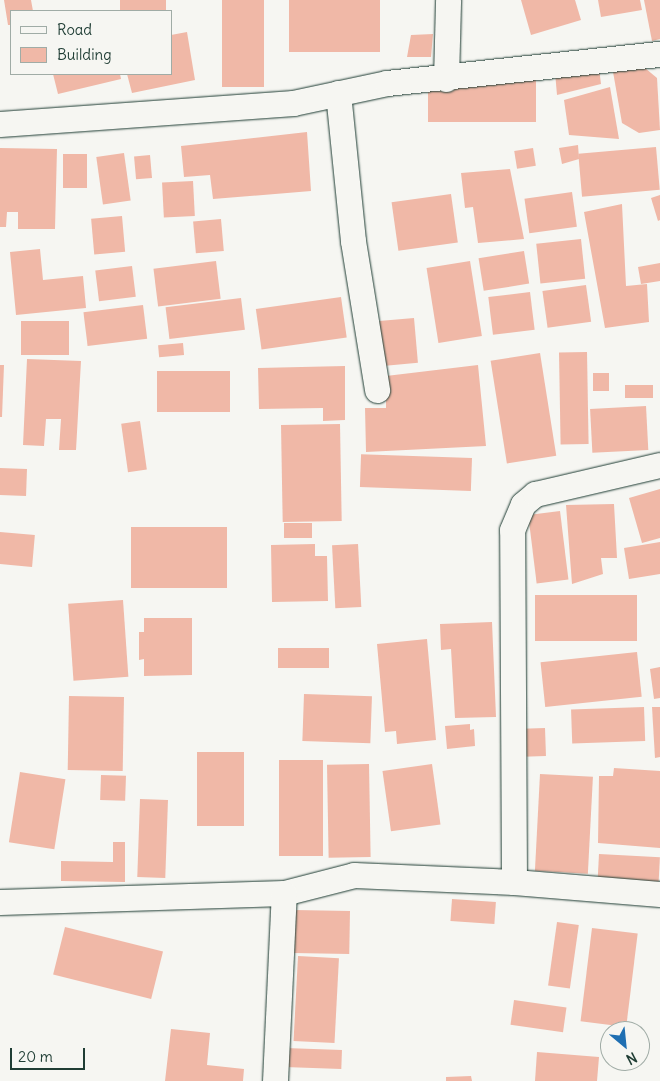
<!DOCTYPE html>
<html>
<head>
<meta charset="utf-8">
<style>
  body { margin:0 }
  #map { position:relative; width:660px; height:1081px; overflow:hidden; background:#f6f6f2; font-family:Delius,sans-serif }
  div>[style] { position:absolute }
  .building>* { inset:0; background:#f0b8a7; transform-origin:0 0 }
  .roads { filter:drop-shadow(0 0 1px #1f3d34) drop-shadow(0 0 1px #1f3d34) }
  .street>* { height:25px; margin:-12.5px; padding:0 12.5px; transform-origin:12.5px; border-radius:12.5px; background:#f6f6f2 }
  span { translate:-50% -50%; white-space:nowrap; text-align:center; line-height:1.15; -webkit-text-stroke:4px #f6f6f2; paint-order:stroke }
  .legend { position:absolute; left:10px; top:10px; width:162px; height:65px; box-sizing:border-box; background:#f6f6f2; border:1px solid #a0aca6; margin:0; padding:6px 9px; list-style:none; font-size:15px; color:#1f3d34 }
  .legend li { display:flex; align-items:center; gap:10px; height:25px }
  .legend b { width:25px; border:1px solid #a0aca6 }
  .north { position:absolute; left:600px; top:1021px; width:50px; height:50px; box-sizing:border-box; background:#f6f6f2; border:1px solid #a0aca6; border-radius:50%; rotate:152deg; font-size:14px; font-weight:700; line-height:20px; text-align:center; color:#1f3d34 }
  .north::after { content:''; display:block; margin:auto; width:18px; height:22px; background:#1f6fb2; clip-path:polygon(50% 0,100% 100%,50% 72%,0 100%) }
  .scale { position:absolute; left:10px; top:1048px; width:75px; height:22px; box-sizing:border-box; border:2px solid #1f3d34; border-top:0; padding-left:6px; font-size:15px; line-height:18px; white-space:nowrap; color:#1f3d34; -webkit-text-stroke:4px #f6f6f2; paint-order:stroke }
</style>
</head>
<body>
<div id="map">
  <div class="building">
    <div style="clip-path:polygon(4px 0,31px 0,33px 11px,11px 11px,11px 25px,8px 25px)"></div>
    <div style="left:120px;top:0;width:46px;height:11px"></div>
    <div style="left:222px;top:0;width:42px;height:87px"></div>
    <div style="left:289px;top:0;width:91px;height:52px"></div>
    <div style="clip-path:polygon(521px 0,575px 0,581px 20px,531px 35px)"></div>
    <div style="clip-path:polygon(598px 0,640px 0,642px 10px,601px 17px)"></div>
    <div style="clip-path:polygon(644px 0,660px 0,660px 39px,652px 41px)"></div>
    <div style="clip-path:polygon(187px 32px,195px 80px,132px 93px,127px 74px,171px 74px,171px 35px)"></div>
    <div style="clip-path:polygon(433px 34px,431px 57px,407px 57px,411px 35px)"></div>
    <div style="clip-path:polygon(639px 63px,657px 78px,660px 130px,639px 133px,622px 123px,612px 66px)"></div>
    <div style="clip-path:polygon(599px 68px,601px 84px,557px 95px,555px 72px)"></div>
    <div style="clip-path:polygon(53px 74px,120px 74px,121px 79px,58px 94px)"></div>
    <div style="left:536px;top:77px;width:45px;height:108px;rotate:90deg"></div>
    <div style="clip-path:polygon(610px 87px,619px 139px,569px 135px,564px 100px)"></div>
    <div style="clip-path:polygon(307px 132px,311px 191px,213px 199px,210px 175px,184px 177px,181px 146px)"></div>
    <div style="clip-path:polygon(578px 145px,579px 159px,562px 164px,559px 148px)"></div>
    <div style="left:656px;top:147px;width:43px;height:78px;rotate:85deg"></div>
    <div style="clip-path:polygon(0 148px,57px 149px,55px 229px,18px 229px,18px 212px,7px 212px,6px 227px,0 227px)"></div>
    <div style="left:533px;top:148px;width:18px;height:19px;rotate:81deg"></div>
    <div style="left:124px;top:153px;width:48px;height:28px;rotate:82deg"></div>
    <div style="left:63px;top:154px;width:24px;height:34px"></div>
    <div style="left:150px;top:155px;width:23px;height:16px;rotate:85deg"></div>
    <div style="clip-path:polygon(510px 169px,524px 239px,478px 243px,473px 207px,465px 208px,461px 173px)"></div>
    <div style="left:193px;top:181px;width:35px;height:31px;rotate:87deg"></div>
    <div style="left:572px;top:192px;width:35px;height:48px;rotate:82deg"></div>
    <div style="left:451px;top:194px;width:49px;height:60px;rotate:82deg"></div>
    <div style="clip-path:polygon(660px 195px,660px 220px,658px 221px,651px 198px)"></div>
    <div style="clip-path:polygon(622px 204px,626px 286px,647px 284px,649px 322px,605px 328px,584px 212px)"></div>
    <div style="left:122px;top:216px;width:36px;height:31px;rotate:85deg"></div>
    <div style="left:221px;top:219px;width:32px;height:28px;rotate:85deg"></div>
    <div style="left:581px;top:239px;width:40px;height:45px;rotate:84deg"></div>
    <div style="clip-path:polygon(40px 249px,43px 280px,83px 276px,86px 308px,16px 315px,10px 252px)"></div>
    <div style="left:524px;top:251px;width:33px;height:46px;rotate:81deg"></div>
    <div style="left:216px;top:261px;width:38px;height:63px;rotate:83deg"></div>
    <div style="left:470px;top:261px;width:76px;height:44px;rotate:81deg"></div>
    <div style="clip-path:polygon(660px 263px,660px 281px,641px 284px,638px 267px)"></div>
    <div style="left:132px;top:266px;width:31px;height:37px;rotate:83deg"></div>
    <div style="left:586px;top:285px;width:37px;height:44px;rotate:82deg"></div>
    <div style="left:530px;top:292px;width:38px;height:42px;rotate:83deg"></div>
    <div style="left:341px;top:297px;width:41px;height:86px;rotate:82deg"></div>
    <div style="left:241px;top:298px;width:32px;height:76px;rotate:83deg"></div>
    <div style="left:143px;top:305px;width:34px;height:60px;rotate:83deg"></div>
    <div style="left:414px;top:318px;width:45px;height:35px;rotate:85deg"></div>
    <div style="left:69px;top:321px;width:34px;height:48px;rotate:90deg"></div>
    <div style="left:183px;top:343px;width:12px;height:25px;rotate:85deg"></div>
    <div style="left:587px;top:352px;width:92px;height:28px;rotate:89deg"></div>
    <div style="left:540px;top:353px;width:104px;height:50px;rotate:81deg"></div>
    <div style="clip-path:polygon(27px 359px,81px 361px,76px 450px,59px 450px,61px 419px,46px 419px,44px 446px,23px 445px)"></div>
    <div style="clip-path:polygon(0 365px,4px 365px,2px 417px,0 417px)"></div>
    <div style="clip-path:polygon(478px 365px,486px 446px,366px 452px,365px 408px,386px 408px,386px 376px)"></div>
    <div style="clip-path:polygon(345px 366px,345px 420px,323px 421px,323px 408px,259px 409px,258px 368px)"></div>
    <div style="left:230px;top:371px;width:41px;height:73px;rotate:90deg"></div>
    <div style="left:593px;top:373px;width:16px;height:18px"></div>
    <div style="left:625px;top:385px;width:28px;height:13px"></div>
    <div style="left:646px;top:406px;width:44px;height:56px;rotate:87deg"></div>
    <div style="left:140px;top:421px;width:49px;height:19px;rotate:82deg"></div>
    <div style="left:340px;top:424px;width:97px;height:59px;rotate:89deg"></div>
    <div style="left:472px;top:458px;width:33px;height:111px;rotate:92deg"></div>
    <div style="left:0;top:468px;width:27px;height:27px;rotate:2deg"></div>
    <div style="clip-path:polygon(660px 489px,660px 538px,642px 543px,629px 498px)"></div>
    <div style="clip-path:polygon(614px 504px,617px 558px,601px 558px,603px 574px,572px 584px,566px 505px)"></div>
    <div style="left:560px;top:511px;width:69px;height:32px;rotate:83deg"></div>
    <div style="left:284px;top:523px;width:28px;height:15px"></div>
    <div style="left:131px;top:527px;width:96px;height:61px"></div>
    <div style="left:0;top:532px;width:35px;height:32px;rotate:5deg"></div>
    <div style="clip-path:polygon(660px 542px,660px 574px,629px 579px,624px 548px)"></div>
    <div style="clip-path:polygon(315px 544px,315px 556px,327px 556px,328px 601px,272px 602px,271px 545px)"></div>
    <div style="left:358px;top:544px;width:63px;height:26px;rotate:87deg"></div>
    <div style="left:535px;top:595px;width:102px;height:46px"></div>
    <div style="left:123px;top:600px;width:77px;height:55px;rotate:86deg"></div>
    <div style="clip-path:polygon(144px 618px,192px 618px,192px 675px,144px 676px,144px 659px,139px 660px,139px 632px,144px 632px)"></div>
    <div style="clip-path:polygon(492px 622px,496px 717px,455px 718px,451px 649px,441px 650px,440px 624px)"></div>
    <div style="clip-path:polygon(427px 639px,436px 740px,397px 744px,396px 731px,385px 732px,377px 644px)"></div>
    <div style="left:278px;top:648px;width:51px;height:20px"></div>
    <div style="left:637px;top:652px;width:45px;height:97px;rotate:84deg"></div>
    <div style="clip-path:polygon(660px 667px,660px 698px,654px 699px,650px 669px)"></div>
    <div style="left:304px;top:694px;width:68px;height:47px;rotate:2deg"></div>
    <div style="left:69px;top:696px;width:55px;height:74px;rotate:1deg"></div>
    <div style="left:644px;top:707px;width:34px;height:73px;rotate:88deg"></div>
    <div style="clip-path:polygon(652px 707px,660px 707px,660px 757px,655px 758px)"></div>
    <div style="clip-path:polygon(470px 724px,470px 730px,474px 729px,475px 746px,447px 749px,445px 726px)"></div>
    <div style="left:545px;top:728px;width:28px;height:23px;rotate:88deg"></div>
    <div style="left:197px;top:752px;width:47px;height:74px"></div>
    <div style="left:279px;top:760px;width:44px;height:96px"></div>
    <div style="left:369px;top:764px;width:93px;height:42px;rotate:89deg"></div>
    <div style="left:432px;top:764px;width:61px;height:50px;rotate:82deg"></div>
    <div style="clip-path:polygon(614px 768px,660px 771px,660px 848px,598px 843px,599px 776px,613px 776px)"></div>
    <div style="left:20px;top:772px;width:46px;height:71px;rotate:9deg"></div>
    <div style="left:540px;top:774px;width:53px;height:97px;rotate:3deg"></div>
    <div style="left:101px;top:775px;width:25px;height:25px;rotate:2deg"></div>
    <div style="left:140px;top:799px;width:28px;height:78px;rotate:2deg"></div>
    <div style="clip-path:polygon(113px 842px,125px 842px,125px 882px,61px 881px,61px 861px,113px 862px)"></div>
    <div style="left:599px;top:854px;width:61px;height:26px;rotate:3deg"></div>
    <div style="left:452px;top:899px;width:44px;height:22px;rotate:4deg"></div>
    <div style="left:294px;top:910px;width:56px;height:43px;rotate:1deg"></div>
    <div style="left:557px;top:922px;width:22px;height:64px;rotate:8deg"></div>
    <div style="left:65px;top:927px;width:101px;height:49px;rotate:14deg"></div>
    <div style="left:592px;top:928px;width:46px;height:94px;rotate:7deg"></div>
    <div style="left:298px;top:956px;width:41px;height:85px;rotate:3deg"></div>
    <div style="left:514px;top:1000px;width:53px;height:25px;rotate:8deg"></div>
    <div style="clip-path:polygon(171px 1029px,210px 1033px,207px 1065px,244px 1069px,243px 1081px,165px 1081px)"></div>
    <div style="left:285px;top:1048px;width:57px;height:19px;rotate:2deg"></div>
    <div style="clip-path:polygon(537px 1052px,599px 1057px,597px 1081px,535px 1081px)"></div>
    <div style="clip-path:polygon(471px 1076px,472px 1081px,446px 1081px,446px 1077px)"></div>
  </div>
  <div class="roads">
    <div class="street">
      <div style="left:446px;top:79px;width:79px;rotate:-88.5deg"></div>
      <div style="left:338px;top:93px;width:149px;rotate:84.2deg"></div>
      <div style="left:353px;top:241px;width:151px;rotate:80.8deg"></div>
      <div style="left:0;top:124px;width:294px;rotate:-4.1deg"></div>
      <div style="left:293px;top:103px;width:96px;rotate:-12deg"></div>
      <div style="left:387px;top:83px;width:275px;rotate:-6.1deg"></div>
      <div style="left:514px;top:882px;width:352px;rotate:-90.3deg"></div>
      <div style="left:512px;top:530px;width:28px;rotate:-67deg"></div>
      <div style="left:523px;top:504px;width:16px;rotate:-40deg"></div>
      <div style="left:535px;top:494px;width:128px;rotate:-13.1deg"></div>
      <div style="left:0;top:902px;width:284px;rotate:-1.8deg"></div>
      <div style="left:284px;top:893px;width:72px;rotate:-14.4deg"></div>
      <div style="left:354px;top:875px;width:160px;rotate:2.5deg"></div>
      <div style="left:514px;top:882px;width:146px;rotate:4.7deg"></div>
      <div style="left:275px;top:1081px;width:188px;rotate:-87.3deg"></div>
    </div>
  </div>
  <ul class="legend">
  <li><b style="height:6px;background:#f6f6f2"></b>Road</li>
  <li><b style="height:14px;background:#f0b8a7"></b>Building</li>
  </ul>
  <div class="north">N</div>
  <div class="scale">20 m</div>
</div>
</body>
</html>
